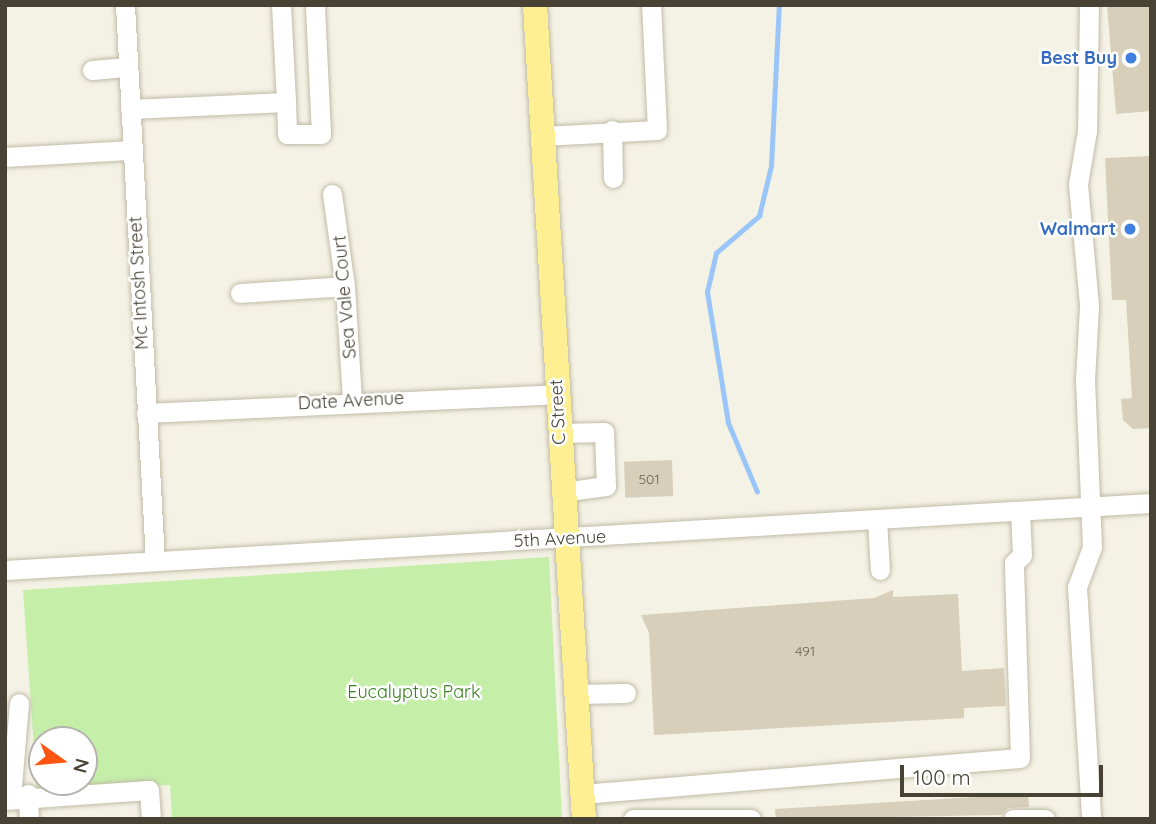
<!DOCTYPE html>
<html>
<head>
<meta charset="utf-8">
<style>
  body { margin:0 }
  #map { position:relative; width:1156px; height:824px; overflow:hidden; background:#f4f2e5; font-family:Quicksand,sans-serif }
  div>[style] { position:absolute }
  .green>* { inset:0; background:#c5eea9 }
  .stream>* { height:4.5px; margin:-2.25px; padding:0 2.25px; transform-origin:2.25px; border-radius:2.25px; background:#9ac5f8 }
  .building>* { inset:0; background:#d7cfb9; transform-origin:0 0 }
  .roads { filter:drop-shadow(0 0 2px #c1bba6) drop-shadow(0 0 2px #c1bba6) }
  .minor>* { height:19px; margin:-9.5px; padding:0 9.5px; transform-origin:9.5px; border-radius:9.5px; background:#fff }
  .major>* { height:24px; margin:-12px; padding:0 12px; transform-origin:12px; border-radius:12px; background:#ffef93 }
  .dots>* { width:19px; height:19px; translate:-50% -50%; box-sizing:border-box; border:4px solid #fff; border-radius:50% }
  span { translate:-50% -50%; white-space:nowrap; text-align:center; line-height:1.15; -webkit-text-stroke:5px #fff; paint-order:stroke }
  .number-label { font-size:14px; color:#6c6555 }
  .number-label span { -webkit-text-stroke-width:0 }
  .shop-label { font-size:18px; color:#366cbe; font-weight:700 }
  .right { translate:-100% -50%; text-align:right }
  .street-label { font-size:18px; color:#484234 }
  .park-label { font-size:18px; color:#388020 }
  .frame { position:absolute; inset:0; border:7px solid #484234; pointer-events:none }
  .north { position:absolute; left:28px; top:726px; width:70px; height:70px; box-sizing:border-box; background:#fff; border:2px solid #b6b3ae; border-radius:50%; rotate:105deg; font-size:19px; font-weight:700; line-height:28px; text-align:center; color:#484234 }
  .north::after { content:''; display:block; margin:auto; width:24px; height:32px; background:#f51; clip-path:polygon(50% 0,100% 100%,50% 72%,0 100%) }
  .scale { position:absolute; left:900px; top:765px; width:203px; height:32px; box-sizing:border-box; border:4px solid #484234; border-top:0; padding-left:9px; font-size:21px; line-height:24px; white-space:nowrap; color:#484234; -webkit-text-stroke:5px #fff; paint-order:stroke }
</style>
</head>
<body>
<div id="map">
  <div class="green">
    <div style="clip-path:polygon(evenodd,549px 557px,562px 819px,172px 819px,170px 785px,37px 792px,23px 590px,549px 557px,42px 740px,84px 740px,84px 782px,42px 782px,42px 740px)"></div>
  </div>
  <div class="stream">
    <div style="left:757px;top:492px;width:75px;rotate:-112.8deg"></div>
    <div style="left:728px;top:423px;width:133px;rotate:-99.1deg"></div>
    <div style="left:707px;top:292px;width:40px;rotate:-77deg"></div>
    <div style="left:716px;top:253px;width:57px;rotate:-40.7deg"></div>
    <div style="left:759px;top:216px;width:51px;rotate:-76.5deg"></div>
    <div style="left:771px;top:166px;width:161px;rotate:-87.2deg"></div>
  </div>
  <div class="building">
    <div style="clip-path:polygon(1107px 5px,1151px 5px,1151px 111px,1116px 114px)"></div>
    <div style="clip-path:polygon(1151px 156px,1151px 428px,1133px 429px,1123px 420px,1121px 399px,1132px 398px,1126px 300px,1112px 300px,1105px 158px)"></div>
    <div style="left:672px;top:460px;width:36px;height:48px;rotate:88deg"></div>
    <div style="clip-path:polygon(893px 590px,893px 597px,958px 594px,962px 671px,1004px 668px,1006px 706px,964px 708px,964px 718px,654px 735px,649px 633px,641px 615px,874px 598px)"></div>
    <div style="clip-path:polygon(1028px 794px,1029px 807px,1008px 808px,1002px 815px,776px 819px,775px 809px)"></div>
  </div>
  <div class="roads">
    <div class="minor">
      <div style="left:125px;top:5px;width:556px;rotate:86.91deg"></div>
      <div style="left:281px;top:5px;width:97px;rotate:87deg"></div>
      <div style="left:1089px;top:5px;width:126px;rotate:90.9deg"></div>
      <div style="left:1087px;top:131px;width:54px;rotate:99.6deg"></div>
      <div style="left:1078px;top:184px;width:122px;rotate:84.8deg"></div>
      <div style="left:1089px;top:306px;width:74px;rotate:93.1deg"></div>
      <div style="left:1085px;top:380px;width:167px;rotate:87.6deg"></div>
      <div style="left:1092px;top:547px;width:43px;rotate:110.6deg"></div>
      <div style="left:1077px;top:587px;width:232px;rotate:86.5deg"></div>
      <div style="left:92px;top:70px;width:36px;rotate:-5deg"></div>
      <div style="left:130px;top:109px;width:156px;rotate:-2.6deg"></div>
      <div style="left:286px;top:102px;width:32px;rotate:88deg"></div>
      <div style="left:287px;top:134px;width:34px"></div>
      <div style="left:321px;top:134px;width:129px;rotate:-92.7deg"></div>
      <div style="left:612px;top:130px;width:48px;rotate:88.8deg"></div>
      <div style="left:542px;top:136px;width:115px;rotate:-3deg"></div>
      <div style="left:657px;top:130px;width:125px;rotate:-92.7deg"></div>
      <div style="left:5px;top:157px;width:127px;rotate:-3.2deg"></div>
      <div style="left:332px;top:194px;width:93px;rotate:82deg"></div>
      <div style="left:345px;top:286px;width:115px;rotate:86.5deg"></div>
      <div style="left:240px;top:293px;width:105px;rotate:-3.8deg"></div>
      <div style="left:146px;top:413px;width:411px;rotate:-2.6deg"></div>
      <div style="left:559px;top:433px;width:45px;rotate:-1.3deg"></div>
      <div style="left:604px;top:432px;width:54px;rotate:87.9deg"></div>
      <div style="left:606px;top:486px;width:43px;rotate:172.1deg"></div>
      <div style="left:877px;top:520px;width:50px;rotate:86.6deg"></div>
      <div style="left:5px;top:570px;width:1148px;rotate:-3.35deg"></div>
      <div style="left:575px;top:694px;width:51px;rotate:-1.1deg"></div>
      <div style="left:28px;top:794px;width:25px;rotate:88deg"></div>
      <div style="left:582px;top:794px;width:439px;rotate:-4.7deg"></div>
      <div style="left:1020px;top:758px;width:195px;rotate:-91.8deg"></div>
      <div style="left:1014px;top:563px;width:11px;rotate:-45deg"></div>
      <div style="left:1022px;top:555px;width:44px;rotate:-92.6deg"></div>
      <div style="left:11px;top:798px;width:95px;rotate:-85.2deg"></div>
      <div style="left:5px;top:800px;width:144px;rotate:-4deg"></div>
      <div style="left:149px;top:790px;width:29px;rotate:86deg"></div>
      <div style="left:633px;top:819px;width:118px"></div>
      <div style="left:1013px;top:819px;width:32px"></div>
    </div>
    <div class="major">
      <div style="left:535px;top:5px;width:815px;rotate:86.56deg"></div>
    </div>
  </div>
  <div class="dots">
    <div style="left:1131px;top:58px;background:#3f7fe0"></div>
    <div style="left:1130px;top:229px;background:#3f7fe0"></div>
  </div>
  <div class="number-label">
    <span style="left:649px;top:479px">501</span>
    <span style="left:805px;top:651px">491</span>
  </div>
  <div class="shop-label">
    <span class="right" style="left:1117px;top:58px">Best Buy</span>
    <span class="right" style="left:1116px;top:229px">Walmart</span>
  </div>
  <div class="street-label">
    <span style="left:139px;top:283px;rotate:-93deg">Mc Intosh Street</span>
    <span style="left:345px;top:297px;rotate:-95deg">Sea Vale Court</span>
    <span style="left:351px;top:401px;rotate:-3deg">Date Avenue</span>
    <span style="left:558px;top:412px;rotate:-93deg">C Street</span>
    <span style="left:560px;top:539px;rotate:-3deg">5th Avenue</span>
  </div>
  <div class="park-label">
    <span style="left:414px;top:692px">Eucalyptus Park</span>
  </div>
  <div class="frame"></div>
  <div class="north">N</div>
  <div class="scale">100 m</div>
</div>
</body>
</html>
